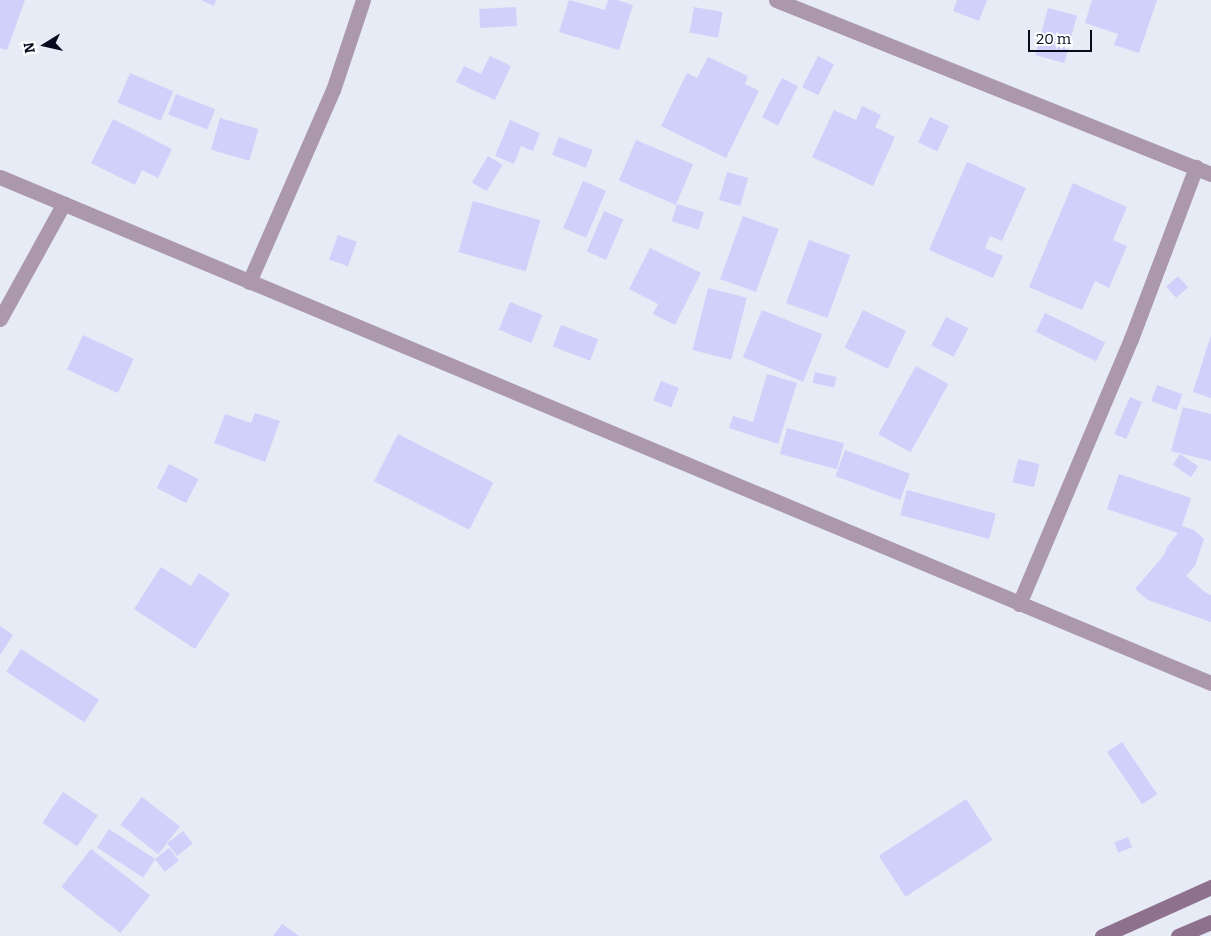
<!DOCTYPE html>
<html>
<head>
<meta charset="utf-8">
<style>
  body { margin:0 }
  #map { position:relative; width:1211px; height:936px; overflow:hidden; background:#e6ebf6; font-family:Bitter,serif }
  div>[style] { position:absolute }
  .building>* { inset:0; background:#d1d0fb; transform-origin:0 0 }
  .street>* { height:15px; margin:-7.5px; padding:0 7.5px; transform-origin:7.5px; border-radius:7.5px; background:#ac98ac }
  .secondary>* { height:15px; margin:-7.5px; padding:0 7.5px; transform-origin:7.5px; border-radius:7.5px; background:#8d718d }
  span { translate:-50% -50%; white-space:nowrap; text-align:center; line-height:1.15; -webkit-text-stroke:4px #fff; paint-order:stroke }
  .north { position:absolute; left:20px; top:20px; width:50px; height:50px; -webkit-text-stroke:4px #fff; paint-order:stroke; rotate:260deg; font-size:14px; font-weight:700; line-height:20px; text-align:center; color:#060c1e }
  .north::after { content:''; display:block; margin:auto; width:18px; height:22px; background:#060c1e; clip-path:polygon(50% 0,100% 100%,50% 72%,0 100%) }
  .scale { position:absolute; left:1028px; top:30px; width:64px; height:22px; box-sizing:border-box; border:2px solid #060c1e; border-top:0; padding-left:6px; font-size:15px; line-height:18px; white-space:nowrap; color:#060c1e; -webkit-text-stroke:4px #fff; paint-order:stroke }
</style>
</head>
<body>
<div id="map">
  <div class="building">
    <div style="clip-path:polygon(0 0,25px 0,7px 50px,0 48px)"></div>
    <div style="clip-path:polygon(201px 0,216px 0,214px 6px)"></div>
    <div style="clip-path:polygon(569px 0,605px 10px,608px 0,617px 0,633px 5px,619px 50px,559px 32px)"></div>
    <div style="clip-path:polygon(957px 0,987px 0,979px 21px,953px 11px)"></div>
    <div style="clip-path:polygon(1092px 0,1157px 0,1139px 53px,1114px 45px,1118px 34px,1085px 23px)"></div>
    <div style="left:516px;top:7px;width:19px;height:37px;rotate:87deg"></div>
    <div style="left:694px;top:7px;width:29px;height:26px;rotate:10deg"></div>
    <div style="left:1048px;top:8px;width:30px;height:49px;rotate:15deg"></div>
    <div style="clip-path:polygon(490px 56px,511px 66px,495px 100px,456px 82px,464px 66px,481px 74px)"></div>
    <div style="left:818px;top:56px;width:18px;height:35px;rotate:27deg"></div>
    <div style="clip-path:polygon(708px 57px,748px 76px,745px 84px,759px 91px,726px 158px,661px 126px,687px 73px,697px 78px)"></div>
    <div style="left:130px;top:73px;width:47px;height:32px;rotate:23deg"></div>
    <div style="left:782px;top:78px;width:18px;height:44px;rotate:27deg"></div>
    <div style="left:176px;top:94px;width:42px;height:22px;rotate:21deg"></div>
    <div style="clip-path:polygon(862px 106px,881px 115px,875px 127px,895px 137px,873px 186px,812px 157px,834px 110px,856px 120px)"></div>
    <div style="left:930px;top:117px;width:21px;height:28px;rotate:25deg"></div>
    <div style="left:220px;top:118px;width:40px;height:33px;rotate:16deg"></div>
    <div style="clip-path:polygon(113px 119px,172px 149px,158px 178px,142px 170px,135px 185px,91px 163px)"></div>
    <div style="clip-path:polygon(510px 120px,540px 133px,533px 151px,521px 146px,514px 164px,495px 156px)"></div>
    <div style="left:559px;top:137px;width:36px;height:19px;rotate:21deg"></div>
    <div style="left:636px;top:140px;width:62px;height:44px;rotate:23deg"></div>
    <div style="left:488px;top:156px;width:17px;height:31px;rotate:31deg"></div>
    <div style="clip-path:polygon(967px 162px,1026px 188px,1002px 241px,990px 236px,985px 248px,1003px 256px,993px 278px,929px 250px)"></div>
    <div style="left:727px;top:172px;width:22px;height:29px;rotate:16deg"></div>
    <div style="left:583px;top:181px;width:25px;height:51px;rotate:23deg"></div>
    <div style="clip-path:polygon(1073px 183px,1127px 207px,1113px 240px,1127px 246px,1109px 288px,1095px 281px,1082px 310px,1029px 287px)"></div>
    <div style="left:473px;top:201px;width:70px;height:53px;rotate:16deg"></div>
    <div style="left:677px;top:204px;width:28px;height:18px;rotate:17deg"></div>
    <div style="left:604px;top:211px;width:21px;height:44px;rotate:23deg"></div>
    <div style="left:743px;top:216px;width:38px;height:67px;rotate:20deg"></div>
    <div style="left:338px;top:235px;width:20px;height:26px;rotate:20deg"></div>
    <div style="left:809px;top:240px;width:44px;height:67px;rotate:20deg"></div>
    <div style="clip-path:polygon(650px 248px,701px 273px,675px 325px,653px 314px,658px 304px,629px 289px)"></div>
    <div style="left:1178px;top:276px;width:15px;height:16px;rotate:48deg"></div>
    <div style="left:708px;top:288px;width:40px;height:64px;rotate:14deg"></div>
    <div style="left:510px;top:302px;width:35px;height:30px;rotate:22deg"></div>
    <div style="left:762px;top:310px;width:65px;height:51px;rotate:22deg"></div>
    <div style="left:863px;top:310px;width:48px;height:42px;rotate:26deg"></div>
    <div style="left:1045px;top:313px;width:67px;height:21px;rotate:26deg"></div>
    <div style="left:946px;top:317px;width:25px;height:32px;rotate:27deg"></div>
    <div style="left:561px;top:325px;width:40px;height:23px;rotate:21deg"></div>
    <div style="left:83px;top:335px;width:56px;height:38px;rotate:25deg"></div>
    <div style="clip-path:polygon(1211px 335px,1211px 398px,1193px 392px)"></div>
    <div style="left:916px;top:366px;width:37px;height:78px;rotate:29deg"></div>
    <div style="left:815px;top:372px;width:22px;height:11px;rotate:13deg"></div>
    <div style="clip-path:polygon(767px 374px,797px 383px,778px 444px,729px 428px,733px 416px,753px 422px)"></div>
    <div style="left:661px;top:381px;width:19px;height:21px;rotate:21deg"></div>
    <div style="left:1157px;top:385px;width:27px;height:17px;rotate:20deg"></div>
    <div style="left:1130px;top:397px;width:13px;height:40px;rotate:23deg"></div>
    <div style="clip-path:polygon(1183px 407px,1211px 414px,1211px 461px,1171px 451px)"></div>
    <div style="clip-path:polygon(255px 413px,280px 421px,265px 462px,214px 443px,225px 414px,251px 423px)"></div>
    <div style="left:787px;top:428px;width:59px;height:27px;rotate:15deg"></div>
    <div style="left:398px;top:434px;width:107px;height:53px;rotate:27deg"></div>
    <div style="left:845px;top:450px;width:69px;height:28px;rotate:20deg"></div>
    <div style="left:1180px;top:454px;width:22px;height:13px;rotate:34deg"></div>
    <div style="left:1018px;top:459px;width:22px;height:24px;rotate:13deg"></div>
    <div style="left:169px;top:464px;width:33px;height:27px;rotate:27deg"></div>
    <div style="clip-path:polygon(1119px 474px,1191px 498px,1182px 526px,1194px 530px,1204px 539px,1195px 566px,1186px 576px,1205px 592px,1211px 595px,1211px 622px,1148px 600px,1135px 589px,1164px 555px,1167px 547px,1178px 533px,1107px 509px)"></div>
    <div style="left:907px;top:490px;width:92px;height:26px;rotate:15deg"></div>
    <div style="clip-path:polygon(161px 567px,191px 586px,199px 573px,230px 594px,195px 649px,134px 609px)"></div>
    <div style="clip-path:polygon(0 626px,13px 635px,0 655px)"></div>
    <div style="left:21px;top:649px;width:93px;height:27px;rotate:33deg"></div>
    <div style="left:1122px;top:742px;width:63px;height:18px;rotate:56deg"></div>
    <div style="left:63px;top:792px;width:42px;height:37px;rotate:34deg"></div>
    <div style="left:142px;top:797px;width:48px;height:35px;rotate:38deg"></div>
    <div style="left:966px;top:799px;width:49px;height:104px;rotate:57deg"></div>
    <div style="left:109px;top:829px;width:55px;height:22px;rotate:33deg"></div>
    <div style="left:183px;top:831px;width:16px;height:20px;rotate:52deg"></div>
    <div style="left:1128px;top:837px;width:11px;height:15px;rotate:68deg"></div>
    <div style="left:169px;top:848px;width:16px;height:18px;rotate:52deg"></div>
    <div style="left:91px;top:849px;width:75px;height:48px;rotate:38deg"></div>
    <div style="clip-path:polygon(282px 924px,299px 936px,273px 936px)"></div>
  </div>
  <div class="street">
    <div style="left:776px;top:0;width:469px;rotate:21.8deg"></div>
    <div style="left:0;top:177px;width:1312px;rotate:22.68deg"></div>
    <div style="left:249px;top:282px;width:210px;rotate:-66.4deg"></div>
    <div style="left:333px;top:90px;width:95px;rotate:-71.6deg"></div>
    <div style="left:0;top:319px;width:132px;rotate:-61.1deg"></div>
    <div style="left:1019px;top:604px;width:288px;rotate:-67.1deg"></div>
    <div style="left:1131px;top:339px;width:184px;rotate:-69.3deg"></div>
  </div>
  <div class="secondary">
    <div style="left:1102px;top:936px;width:120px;rotate:-24.2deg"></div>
    <div style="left:1178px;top:936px;width:36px;rotate:-23deg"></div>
  </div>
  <div class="north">N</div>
  <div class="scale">20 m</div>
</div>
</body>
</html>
